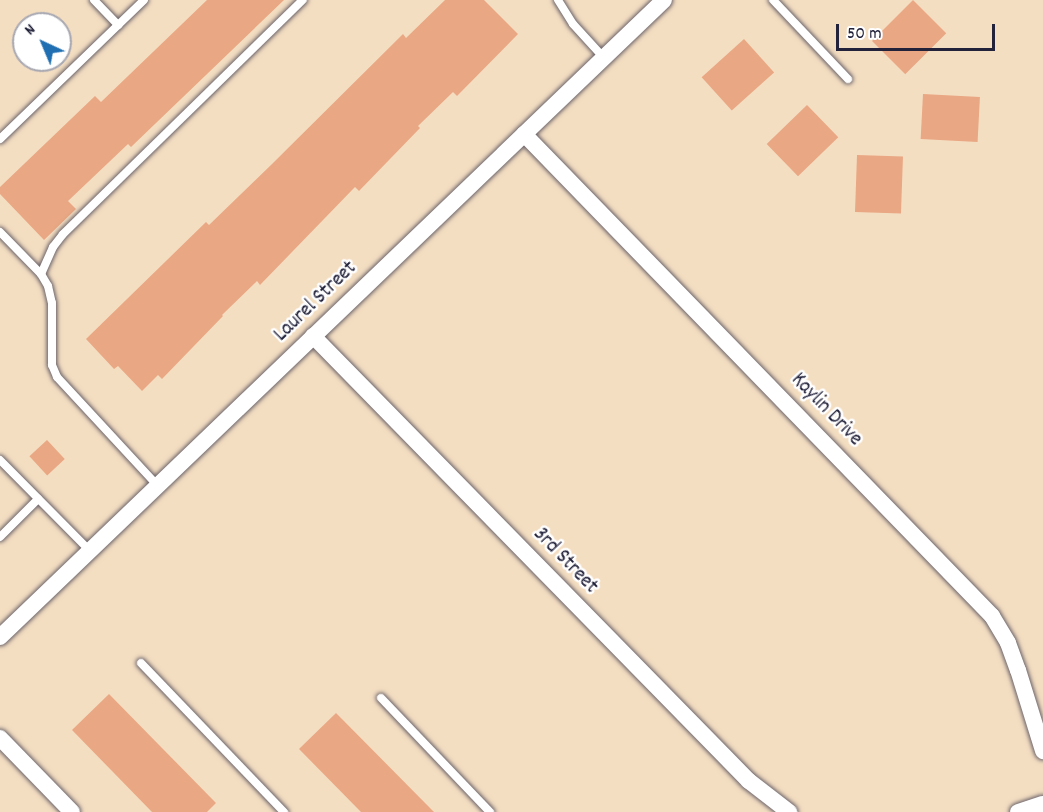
<!DOCTYPE html>
<html>
<head>
<meta charset="utf-8">
<style>
  body { margin:0 }
  #map { position:relative; width:1043px; height:812px; overflow:hidden; background:#f4dec2; font-family:Dekko,sans-serif }
  div>[style] { position:absolute }
  .building>* { inset:0; background:#e9a783; transform-origin:0 0 }
  .roads { filter:drop-shadow(0 0 2px #6c646a) drop-shadow(0 0 2px #6c646a) }
  .service>* { height:8px; margin:-4px; padding:0 4px; transform-origin:4px; border-radius:4px; background:#fff }
  .minor>* { height:16px; margin:-8px; padding:0 8px; transform-origin:8px; border-radius:8px; background:#fff }
  span { translate:-50% -50%; white-space:nowrap; text-align:center; line-height:1.15; -webkit-text-stroke:5px #fff; paint-order:stroke }
  .street-label { font-size:21px; color:#22223b }
  .north { position:absolute; left:12px; top:12px; width:60px; height:60px; box-sizing:border-box; background:#fff; border:2px solid #a7a7b1; border-radius:50%; rotate:316deg; font-size:16px; font-weight:700; line-height:24px; text-align:center; color:#22223b }
  .north::after { content:''; display:block; margin:auto; width:21px; height:27px; background:#1f6fb2; clip-path:polygon(50% 0,100% 100%,50% 72%,0 100%) }
  .scale { position:absolute; left:836px; top:24px; width:159px; height:27px; box-sizing:border-box; border:3px solid #22223b; border-top:0; padding-left:8px; font-size:18px; line-height:21px; white-space:nowrap; color:#22223b; -webkit-text-stroke:4px #fff; paint-order:stroke }
</style>
</head>
<body>
<div id="map">
  <div class="building">
    <div style="clip-path:polygon(207px 0,284px 0,131px 147px,128px 144px,68px 201px,76px 209px,44px 240px,0 194px,0 187px,95px 96px,101px 102px)"></div>
    <div style="clip-path:polygon(445px 0,484px 0,518px 34px,457px 96px,453px 92px,418px 126px,420px 128px,359px 191px,355px 187px,260px 285px,257px 281px,222px 315px,223px 316px,162px 379px,158px 375px,142px 391px,118px 366px,114px 369px,86px 339px,206px 222px,209px 225px,272px 164px,403px 34px,406px 38px)"></div>
    <div style="left:913px;top:0;width:47px;height:58px;rotate:45deg"></div>
    <div style="left:744px;top:39px;width:45px;height:57px;rotate:48deg"></div>
    <div style="left:923px;top:94px;width:57px;height:45px;rotate:3deg"></div>
    <div style="left:807px;top:105px;width:45px;height:56px;rotate:46deg"></div>
    <div style="left:857px;top:155px;width:46px;height:57px;rotate:2deg"></div>
    <div style="left:47px;top:440px;width:26px;height:24px;rotate:47deg"></div>
    <div style="clip-path:polygon(109px 694px,216px 803px,207px 812px,152px 812px,72px 730px)"></div>
    <div style="clip-path:polygon(336px 713px,434px 812px,361px 812px,299px 749px)"></div>
  </div>
  <div class="roads">
    <div class="service">
      <div style="left:94px;top:0;width:35px;rotate:46deg"></div>
      <div style="left:558px;top:0;width:28px;rotate:58deg"></div>
      <div style="left:573px;top:24px;width:46px;rotate:47.6deg"></div>
      <div style="left:773px;top:0;width:109px;rotate:46.5deg"></div>
      <div style="left:0;top:139px;width:200px;rotate:-44deg"></div>
      <div style="left:0;top:232px;width:59px;rotate:45.7deg"></div>
      <div style="left:41px;top:274px;width:14px;rotate:60deg"></div>
      <div style="left:48px;top:286px;width:17px;rotate:77deg"></div>
      <div style="left:52px;top:303px;width:62px;rotate:90deg"></div>
      <div style="left:52px;top:365px;width:13px;rotate:67deg"></div>
      <div style="left:57px;top:377px;width:147px;rotate:47.2deg"></div>
      <div style="left:41px;top:274px;width:30px;rotate:-66deg"></div>
      <div style="left:53px;top:247px;width:16px;rotate:-52deg"></div>
      <div style="left:63px;top:234px;width:335px;rotate:-44.3deg"></div>
      <div style="left:0;top:460px;width:127px;rotate:45.3deg"></div>
      <div style="left:0;top:537px;width:54px;rotate:-45deg"></div>
      <div style="left:141px;top:663px;width:207px;rotate:46.2deg"></div>
      <div style="left:381px;top:698px;width:158px;rotate:46.3deg"></div>
    </div>
    <div class="minor">
      <div style="left:524px;top:134px;width:672px;rotate:45.84deg"></div>
      <div style="left:992px;top:616px;width:31px;rotate:59deg"></div>
      <div style="left:1008px;top:643px;width:29px;rotate:70deg"></div>
      <div style="left:1018px;top:670px;width:85px;rotate:72.8deg"></div>
      <div style="left:313px;top:336px;width:623px;rotate:45.59deg"></div>
      <div style="left:749px;top:781px;width:51px;rotate:37.8deg"></div>
      <div style="left:0;top:637px;width:920px;rotate:-43.81deg"></div>
      <div style="left:0;top:738px;width:103px;rotate:45.8deg"></div>
      <div style="left:1018px;top:812px;width:26px;rotate:-18deg"></div>
    </div>
  </div>
  <div class="street-label">
    <span style="left:316px;top:302px;rotate:-44deg">Laurel Street</span>
    <span style="left:826px;top:410px;rotate:46deg">Kaylin Drive</span>
    <span style="left:565px;top:561px;rotate:46deg">3rd Street</span>
  </div>
  <div class="north">N</div>
  <div class="scale">50 m</div>
</div>
</body>
</html>
